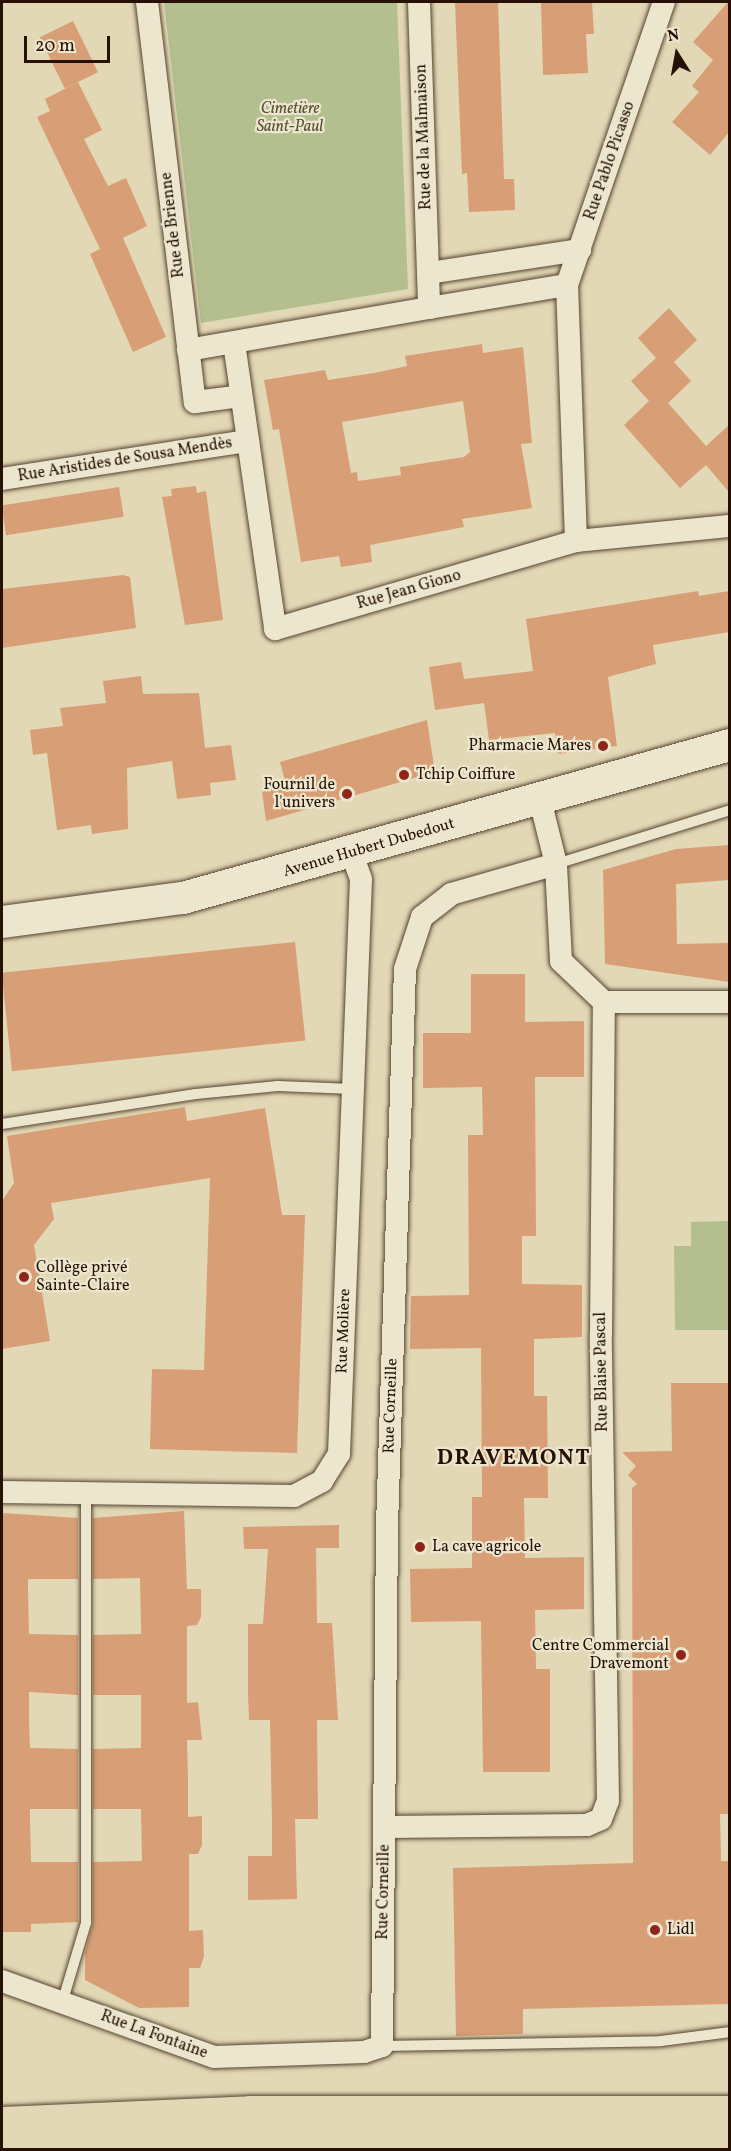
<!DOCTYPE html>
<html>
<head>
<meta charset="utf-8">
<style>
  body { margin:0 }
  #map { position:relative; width:731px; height:2151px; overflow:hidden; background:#e2d8b5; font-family:Vollkorn,serif }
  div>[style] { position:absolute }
  .green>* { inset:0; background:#b3bf8e }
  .building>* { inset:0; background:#d89e75; transform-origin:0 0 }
  .roads { filter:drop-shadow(0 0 2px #564330) drop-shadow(0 0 2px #564330) }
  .lane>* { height:10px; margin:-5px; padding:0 5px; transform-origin:5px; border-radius:5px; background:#ece6cf }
  .street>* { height:22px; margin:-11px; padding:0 11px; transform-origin:11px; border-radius:11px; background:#ece6cf }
  .secondary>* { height:32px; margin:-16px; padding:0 16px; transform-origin:16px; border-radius:16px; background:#ece6cf }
  .primary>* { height:33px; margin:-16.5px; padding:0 16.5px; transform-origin:16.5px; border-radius:16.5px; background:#e2d8b5 }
  .dots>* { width:16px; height:16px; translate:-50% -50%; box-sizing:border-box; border:3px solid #ece6cf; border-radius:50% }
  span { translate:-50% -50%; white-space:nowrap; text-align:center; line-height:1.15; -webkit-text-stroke:4.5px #ece6cf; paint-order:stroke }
  .park-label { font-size:16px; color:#584e34; font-style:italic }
  .street-label { font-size:16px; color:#271104 }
  .poi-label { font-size:16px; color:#271104 }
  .right { translate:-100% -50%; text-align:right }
  .left { translate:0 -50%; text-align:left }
  .district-label { font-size:22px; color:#271104; font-weight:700; letter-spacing:1.5px }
  .frame { position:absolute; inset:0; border:3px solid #271104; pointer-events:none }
  .north { position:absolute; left:647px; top:24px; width:60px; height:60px; -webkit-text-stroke:4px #ece6cf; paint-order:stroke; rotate:349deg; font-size:16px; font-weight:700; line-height:24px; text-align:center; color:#271104 }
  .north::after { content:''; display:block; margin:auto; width:21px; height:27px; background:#271104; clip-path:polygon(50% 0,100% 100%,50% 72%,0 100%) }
  .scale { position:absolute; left:24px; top:36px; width:86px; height:27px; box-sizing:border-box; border:3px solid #271104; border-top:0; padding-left:8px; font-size:18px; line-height:21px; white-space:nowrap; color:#271104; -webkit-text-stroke:4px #ece6cf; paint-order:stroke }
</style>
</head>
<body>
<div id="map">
  <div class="green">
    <div style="clip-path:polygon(164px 2px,397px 2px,408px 289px,201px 323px)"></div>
    <div style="clip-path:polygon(729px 1221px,729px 1330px,675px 1330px,674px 1246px,691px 1246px,691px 1222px)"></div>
  </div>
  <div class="building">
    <div style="clip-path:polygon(455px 2px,498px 2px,504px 179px,514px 179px,515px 210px,469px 212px,467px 173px,462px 174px)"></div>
    <div style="clip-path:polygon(541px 2px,592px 2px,594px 34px,586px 34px,588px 73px,543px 75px)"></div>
    <div style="clip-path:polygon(728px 2px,729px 132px,710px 155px,672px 122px,699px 92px,692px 86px,713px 60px,693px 42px)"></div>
    <div style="left:73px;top:21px;width:57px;height:37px;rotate:64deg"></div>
    <div style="clip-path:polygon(78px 82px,102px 130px,84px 139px,108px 186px,126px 178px,147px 226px,123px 238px,166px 337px,133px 352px,90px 254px,100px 249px,37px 117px,50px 111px,45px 99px)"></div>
    <div style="clip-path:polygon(669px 308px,697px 340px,674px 362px,691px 381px,668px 403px,706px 446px,729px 425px,729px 492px,706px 465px,680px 488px,624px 425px,649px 401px,631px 381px,656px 358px,638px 338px)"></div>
    <div style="clip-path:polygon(evenodd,482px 344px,483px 353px,523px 347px,532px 443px,521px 444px,532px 508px,462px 519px,464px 527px,370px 545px,372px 562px,341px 567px,339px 556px,301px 562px,279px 429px,273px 430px,264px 380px,325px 370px,328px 380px,374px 373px,407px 366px,405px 356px,482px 344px,463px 401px,470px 452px,464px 457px,400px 467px,401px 475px,358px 481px,357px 472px,351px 473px,342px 422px,463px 401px)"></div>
    <div style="clip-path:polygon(196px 486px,197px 493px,206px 491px,223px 620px,185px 625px,162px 497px,172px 496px,171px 489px)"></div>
    <div style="left:119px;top:487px;width:30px;height:119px;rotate:81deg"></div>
    <div style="clip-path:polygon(123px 575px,130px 577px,136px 628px,2px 648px,2px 589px)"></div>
    <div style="clip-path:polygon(698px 591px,699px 596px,729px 591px,729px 632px,653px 645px,656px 664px,608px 677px,617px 746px,558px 754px,555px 733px,489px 740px,484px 703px,435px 710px,429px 667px,461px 662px,464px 679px,533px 671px,526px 619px)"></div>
    <div style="clip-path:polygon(141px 676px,143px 694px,199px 693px,205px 748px,231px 745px,236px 780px,210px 783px,211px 795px,177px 799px,172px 761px,127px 768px,128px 829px,92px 834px,91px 825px,57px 830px,47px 753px,33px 755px,30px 730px,63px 726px,60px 708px,106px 703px,103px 681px)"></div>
    <div style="clip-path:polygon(427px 720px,435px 772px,266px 821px,262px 791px,286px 784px,280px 762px)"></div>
    <div style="clip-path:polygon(729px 845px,729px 880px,676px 884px,677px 944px,729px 943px,729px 982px,605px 964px,603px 870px,676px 849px)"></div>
    <div style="left:295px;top:942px;width:99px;height:295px;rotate:84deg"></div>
    <div style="clip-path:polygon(471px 974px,525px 974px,525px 1022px,584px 1021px,584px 1077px,535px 1077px,536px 1236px,522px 1236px,522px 1284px,582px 1285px,582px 1337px,534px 1339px,534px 1396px,547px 1396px,548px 1498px,524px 1498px,525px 1558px,584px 1557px,584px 1609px,535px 1610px,536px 1669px,550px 1669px,550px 1772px,483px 1772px,481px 1621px,411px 1622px,410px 1569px,472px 1568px,472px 1497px,482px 1497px,481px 1348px,410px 1349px,411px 1296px,469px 1295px,468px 1135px,483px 1135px,482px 1087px,423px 1088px,423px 1033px,471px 1033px)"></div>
    <div style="clip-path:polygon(185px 1107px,187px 1121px,265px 1108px,282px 1215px,305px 1215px,297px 1453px,150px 1449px,152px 1369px,204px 1370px,210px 1178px,51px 1203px,54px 1219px,34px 1245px,50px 1341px,2px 1349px,2px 1201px,14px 1183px,7px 1136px)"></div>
    <div style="clip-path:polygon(671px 1383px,729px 1383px,729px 1814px,720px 1814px,721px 1861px,729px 1861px,729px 2004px,523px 2009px,523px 2034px,456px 2036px,453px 1868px,633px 1863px,632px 1488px,637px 1484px,628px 1475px,636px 1466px,622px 1452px,672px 1451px)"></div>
    <div style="clip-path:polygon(184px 1511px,187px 1589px,201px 1589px,201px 1617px,197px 1625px,187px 1626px,187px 1703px,198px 1702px,202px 1740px,187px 1740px,188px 1778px,188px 1817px,202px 1816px,202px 1845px,198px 1854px,189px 1854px,189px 1931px,203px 1930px,204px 1956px,200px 1968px,189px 1968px,189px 2007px,139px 2008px,85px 1980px,85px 1953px,93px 1923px,93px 1862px,142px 1861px,141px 1809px,93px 1809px,93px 1749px,141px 1748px,141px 1695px,93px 1695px,93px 1635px,141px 1634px,141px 1627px,140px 1578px,93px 1579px,93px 1518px)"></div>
    <div style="clip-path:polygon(2px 1513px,78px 1518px,78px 1579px,28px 1579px,28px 1590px,29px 1634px,78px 1635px,78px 1695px,29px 1692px,29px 1722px,30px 1748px,78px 1749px,78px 1809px,30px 1809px,30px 1818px,31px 1862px,78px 1862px,78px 1922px,31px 1924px,31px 1932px,2px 1932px)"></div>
    <div style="clip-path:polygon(339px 1525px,339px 1548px,316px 1548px,317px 1623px,332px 1623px,338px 1720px,317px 1720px,318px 1819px,295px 1819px,297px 1899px,248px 1900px,248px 1856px,272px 1856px,272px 1820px,270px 1720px,249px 1720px,248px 1693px,248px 1624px,263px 1624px,268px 1549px,244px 1549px,243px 1527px)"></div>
  </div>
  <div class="roads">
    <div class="lane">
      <div style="left:556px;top:864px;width:182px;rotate:-17.2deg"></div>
      <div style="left:2px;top:1124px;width:196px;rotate:-8.8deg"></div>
      <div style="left:196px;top:1094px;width:82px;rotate:-5.6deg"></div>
      <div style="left:278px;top:1086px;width:75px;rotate:2.3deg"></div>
      <div style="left:63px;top:2000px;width:80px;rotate:-73.4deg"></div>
      <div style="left:86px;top:1923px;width:428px;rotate:-90deg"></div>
      <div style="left:382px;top:2046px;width:279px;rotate:-1deg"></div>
      <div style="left:661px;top:2041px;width:70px;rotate:-7.4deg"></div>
    </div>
    <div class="street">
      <div style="left:147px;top:2px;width:403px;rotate:83.2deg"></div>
      <div style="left:195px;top:402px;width:46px;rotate:-7.4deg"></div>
      <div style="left:419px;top:2px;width:306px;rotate:88.1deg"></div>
      <div style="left:429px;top:308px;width:140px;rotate:-9.5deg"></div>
      <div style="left:429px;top:273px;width:153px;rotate:-8.7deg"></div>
      <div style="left:234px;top:343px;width:289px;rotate:81.8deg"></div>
      <div style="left:275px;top:629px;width:314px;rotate:-16.3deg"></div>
      <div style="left:576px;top:541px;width:256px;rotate:-92deg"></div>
      <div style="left:567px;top:285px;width:299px;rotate:-71.1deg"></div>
      <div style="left:188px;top:350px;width:245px;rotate:-9.9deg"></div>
      <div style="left:2px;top:479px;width:249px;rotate:-8.8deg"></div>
      <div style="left:576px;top:541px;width:155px;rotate:-5.6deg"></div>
      <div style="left:604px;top:1002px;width:126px"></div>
      <div style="left:2px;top:1492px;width:292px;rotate:0.8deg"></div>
      <div style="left:294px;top:1496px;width:32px;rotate:-28deg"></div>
      <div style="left:322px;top:1481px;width:32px;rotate:-58deg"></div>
      <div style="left:339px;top:1454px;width:575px;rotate:-87.81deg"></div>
      <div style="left:361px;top:879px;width:27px;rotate:-110deg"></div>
      <div style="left:385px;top:1827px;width:202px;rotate:-0.6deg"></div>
      <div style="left:587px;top:1825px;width:15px;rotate:-23deg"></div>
      <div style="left:601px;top:1819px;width:19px;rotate:-69deg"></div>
      <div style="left:608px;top:1801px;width:467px;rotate:-90.9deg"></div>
      <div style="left:601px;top:1334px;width:332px;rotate:-89.5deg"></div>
      <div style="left:604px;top:1002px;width:59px;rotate:-136.4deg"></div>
      <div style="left:561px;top:961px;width:97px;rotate:-93deg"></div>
      <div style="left:556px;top:864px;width:66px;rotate:-104deg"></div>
      <div style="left:2px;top:1981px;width:225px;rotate:19.7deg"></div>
      <div style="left:214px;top:2057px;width:150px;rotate:-1.9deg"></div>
      <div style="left:364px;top:2052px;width:19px;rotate:-18deg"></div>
      <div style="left:382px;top:2046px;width:520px;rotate:-89.45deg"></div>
      <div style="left:387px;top:1526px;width:557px;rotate:-88.15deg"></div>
      <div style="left:405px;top:969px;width:55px;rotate:-71.9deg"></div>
      <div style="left:422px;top:917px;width:37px;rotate:-38deg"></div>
      <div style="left:451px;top:894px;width:109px;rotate:-15.9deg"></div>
    </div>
    <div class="secondary">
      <div style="left:2px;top:922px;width:183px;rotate:-7.6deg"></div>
      <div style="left:183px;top:898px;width:568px;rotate:-15.63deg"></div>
    </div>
    <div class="primary">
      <div style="left:2px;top:2123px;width:248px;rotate:-2.5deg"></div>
      <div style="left:250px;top:2112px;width:480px"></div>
      <div style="left:2px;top:2146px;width:728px;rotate:-0.31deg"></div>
    </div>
  </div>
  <div class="dots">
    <div style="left:603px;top:746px;background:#8f2418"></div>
    <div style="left:404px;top:775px;background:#8f2418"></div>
    <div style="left:347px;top:794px;background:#8f2418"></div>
    <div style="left:24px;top:1277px;background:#8f2418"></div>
    <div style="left:420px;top:1547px;background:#8f2418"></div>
    <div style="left:681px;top:1655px;background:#8f2418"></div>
    <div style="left:655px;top:1930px;background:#8f2418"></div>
  </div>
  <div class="park-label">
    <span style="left:290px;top:118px">Cimetière<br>Saint-Paul</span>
  </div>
  <div class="street-label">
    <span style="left:424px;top:137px;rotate:-92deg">Rue de la Malmaison</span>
    <span style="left:610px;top:161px;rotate:-71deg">Rue Pablo Picasso</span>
    <span style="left:173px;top:225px;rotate:-97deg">Rue de Brienne</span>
    <span style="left:125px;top:460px;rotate:-9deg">Rue Aristides de Sousa Mendès</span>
    <span style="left:409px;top:590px;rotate:-16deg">Rue Jean Giono</span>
    <span style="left:369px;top:848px;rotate:-16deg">Avenue Hubert Dubedout</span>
    <span style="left:344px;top:1331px;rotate:-88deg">Rue Molière</span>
    <span style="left:602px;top:1372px;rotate:-91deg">Rue Blaise Pascal</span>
    <span style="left:391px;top:1406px;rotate:-88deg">Rue Corneille</span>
    <span style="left:384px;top:1892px;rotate:-89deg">Rue Corneille</span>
    <span style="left:154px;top:2035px;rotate:20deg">Rue La Fontaine</span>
  </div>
  <div class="poi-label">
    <span class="right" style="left:591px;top:746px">Pharmacie Mares</span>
    <span class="left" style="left:416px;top:775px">Tchip Coiffure</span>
    <span class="right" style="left:335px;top:794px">Fournil de<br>l'univers</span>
    <span class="left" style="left:36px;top:1277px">Collège privé<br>Sainte-Claire</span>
    <span class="left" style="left:432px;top:1547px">La cave agricole</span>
    <span class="right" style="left:669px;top:1655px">Centre Commercial<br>Dravemont</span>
    <span class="left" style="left:667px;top:1930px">Lidl</span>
  </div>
  <div class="district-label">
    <span style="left:514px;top:1459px">DRAVEMONT</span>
  </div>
  <div class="frame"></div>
  <div class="north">N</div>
  <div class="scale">20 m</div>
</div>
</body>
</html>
